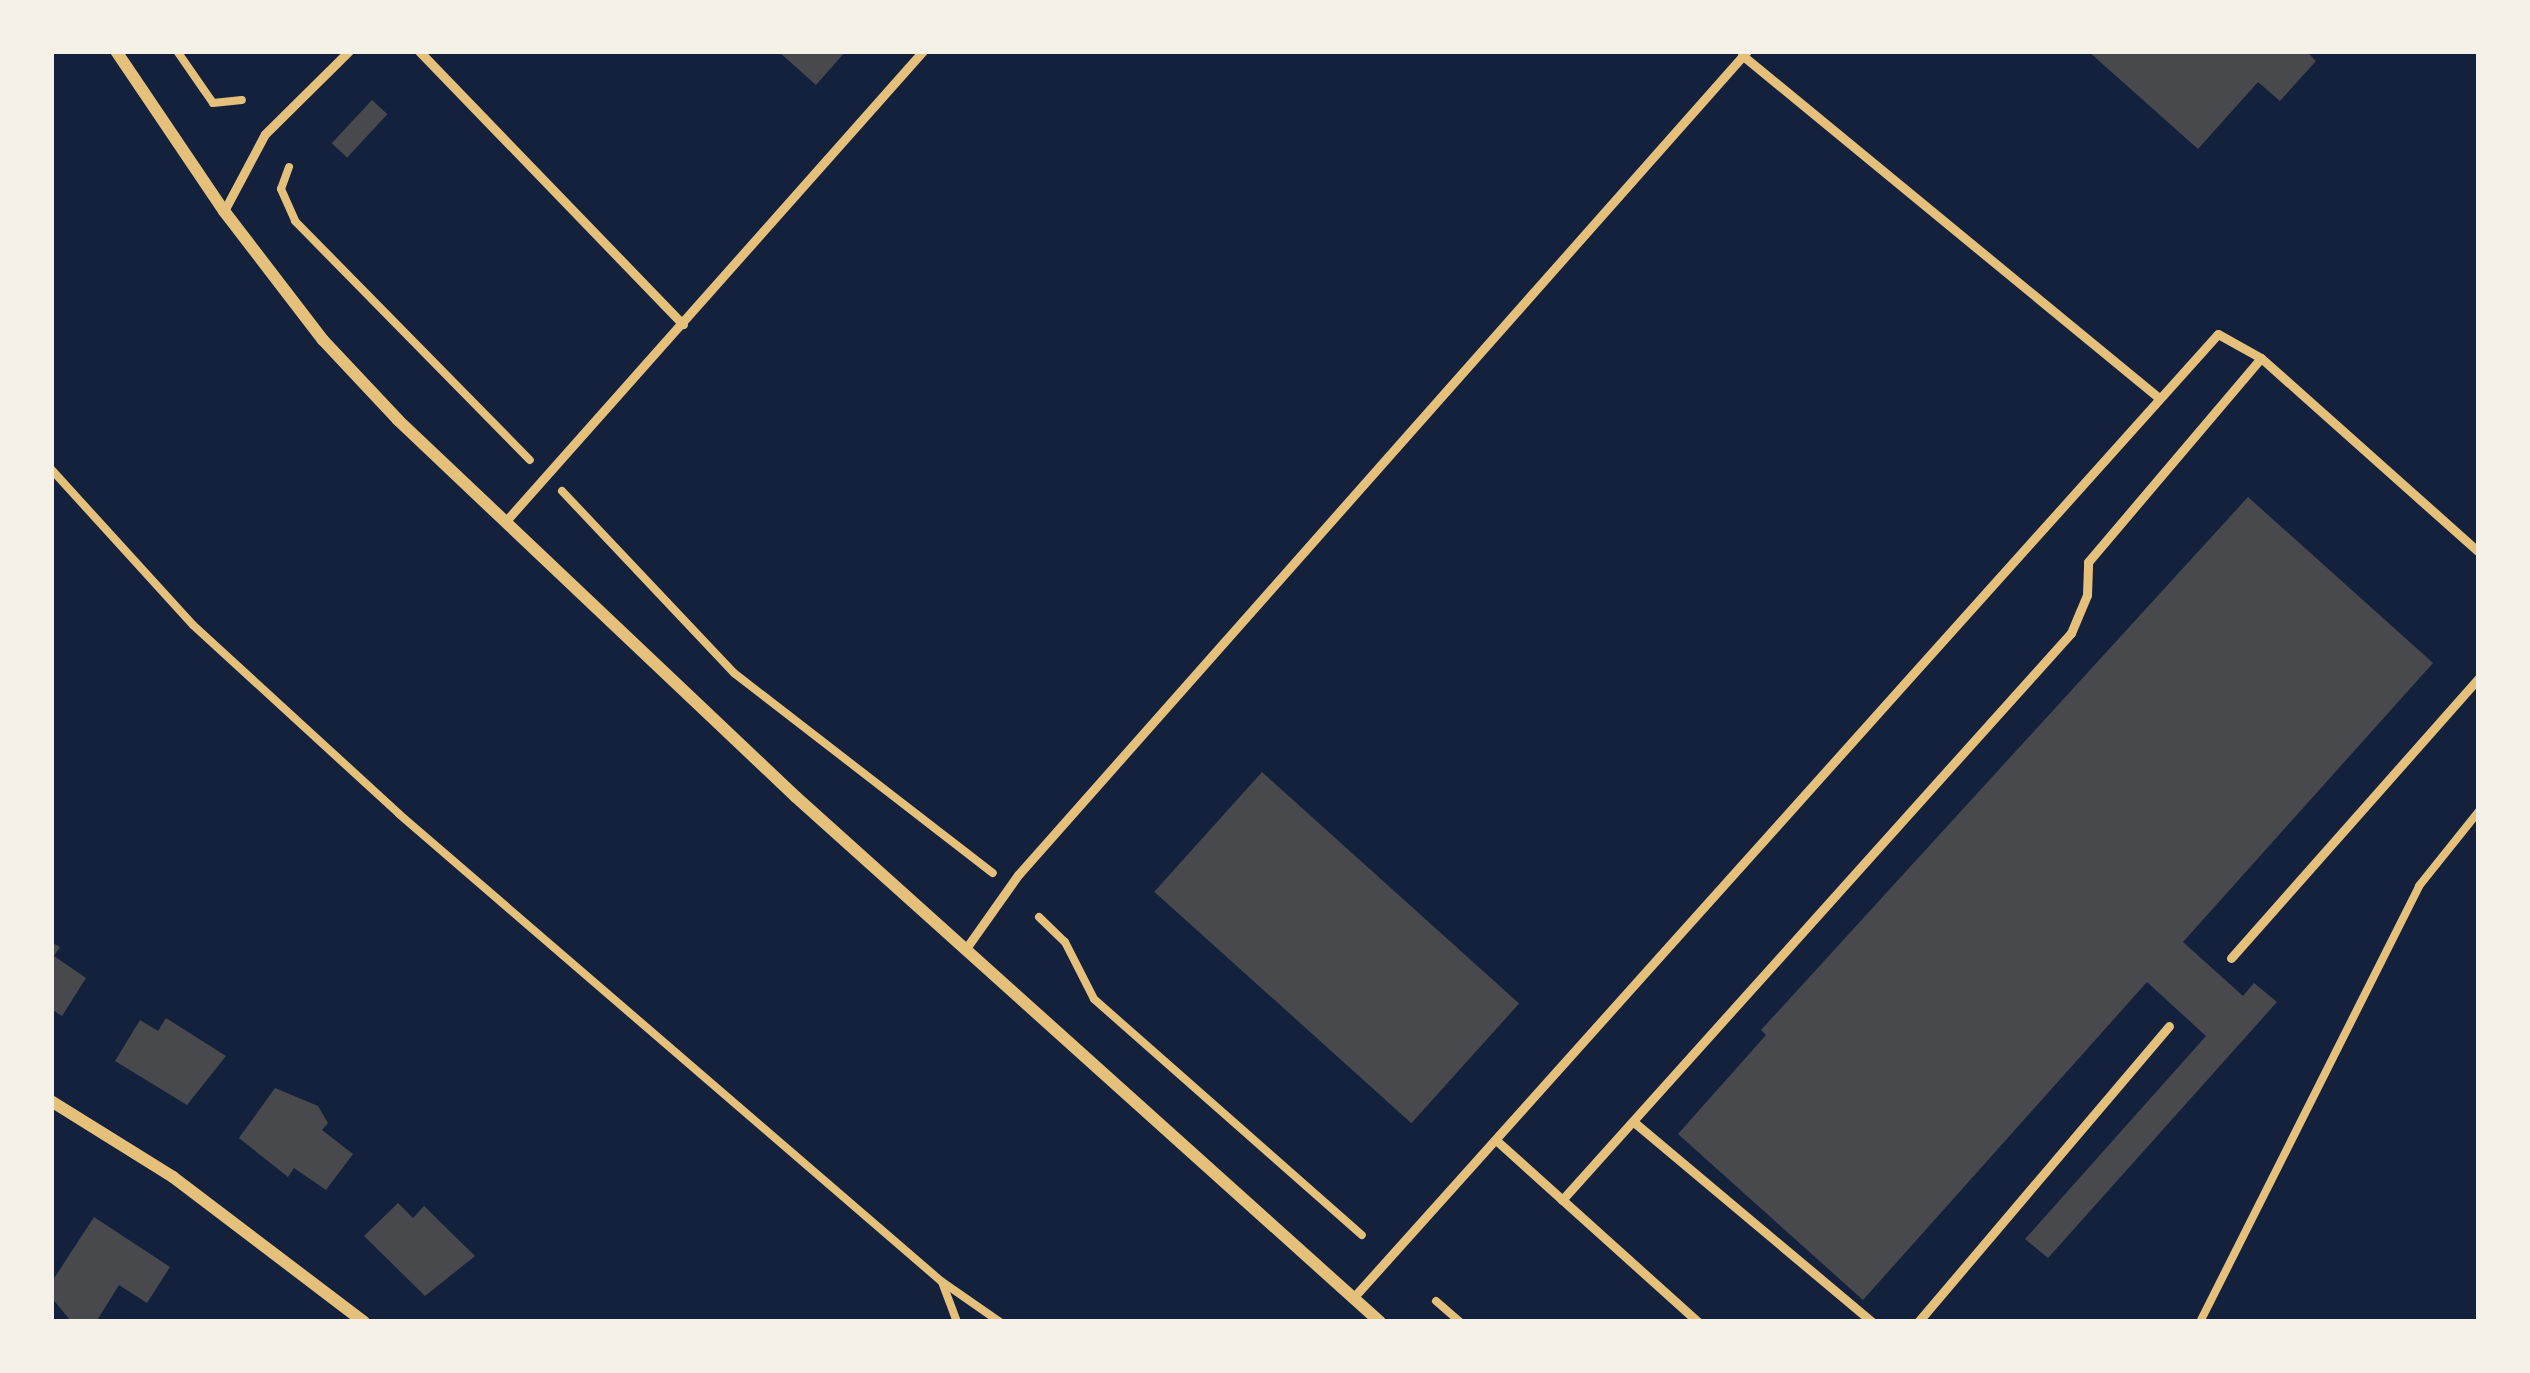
<!DOCTYPE html>
<html>
<head>
<meta charset="utf-8">
<style>
  body { margin:0 }
  #map { position:relative; width:2530px; height:1373px; overflow:hidden; background:#14213d; font-family:Inter,sans-serif }
  div>[style] { position:absolute }
  .building>* { inset:0; background:#48494c; transform-origin:0 0 }
  .path>* { height:8px; margin:-4px; padding:0 4px; transform-origin:4px; border-radius:4px; background:#e5c07b }
  .service>* { height:9px; margin:-4.5px; padding:0 4.5px; transform-origin:4.5px; border-radius:4.5px; background:#e5c07b }
  .minor>* { height:12px; margin:-6px; padding:0 6px; transform-origin:6px; border-radius:6px; background:#e5c07b }
  span { translate:-50% -50%; white-space:nowrap; text-align:center; line-height:1.15; -webkit-text-stroke:9px #f6f1e7; paint-order:stroke }
  .frame { position:absolute; inset:0; border:54px solid #f6f1e7; pointer-events:none }
</style>
</head>
<body>
<div id="map">
  <div class="building">
    <div style="clip-path:polygon(778px 51px,846px 51px,816px 85px)"></div>
    <div style="clip-path:polygon(2088px 51px,2306px 51px,2316px 61px,2280px 101px,2258px 82px,2198px 149px)"></div>
    <div style="left:372px;top:100px;width:21px;height:59px;rotate:43deg"></div>
    <div style="clip-path:polygon(2248px 497px,2433px 663px,2183px 942px,2243px 996px,2254px 983px,2277px 1002px,2048px 1258px,2025px 1239px,2206px 1036px,2147px 982px,1863px 1300px,1678px 1134px,1766px 1035px,1761px 1030px)"></div>
    <div style="left:1262px;top:772px;width:346px;height:161px;rotate:42deg"></div>
    <div style="clip-path:polygon(51px 942px,60px 947px,54px 956px,86px 978px,62px 1016px,51px 1009px)"></div>
    <div style="clip-path:polygon(166px 1018px,226px 1056px,187px 1105px,115px 1061px,140px 1020px,158px 1031px)"></div>
    <div style="clip-path:polygon(275px 1088px,318px 1106px,328px 1123px,322px 1130px,353px 1154px,326px 1190px,294px 1168px,288px 1177px,239px 1138px)"></div>
    <div style="clip-path:polygon(398px 1203px,413px 1218px,424px 1206px,475px 1256px,425px 1296px,364px 1236px)"></div>
    <div style="clip-path:polygon(94px 1217px,170px 1267px,147px 1303px,119px 1285px,96px 1322px,70px 1320px,51px 1297px,51px 1283px)"></div>
  </div>
  <div class="path">
    <div style="left:177px;top:51px;width:63px;rotate:55.3deg"></div>
    <div style="left:213px;top:103px;width:29px;rotate:-6deg"></div>
    <div style="left:289px;top:167px;width:23px;rotate:110deg"></div>
    <div style="left:281px;top:189px;width:35px;rotate:66deg"></div>
    <div style="left:295px;top:221px;width:335px;rotate:45.5deg"></div>
    <div style="left:51px;top:469px;width:211px;rotate:47.7deg"></div>
    <div style="left:193px;top:625px;width:280px;rotate:42.5deg"></div>
    <div style="left:399px;top:814px;width:715px;rotate:40.75deg"></div>
    <div style="left:941px;top:1281px;width:72px;rotate:34.8deg"></div>
    <div style="left:562px;top:491px;width:250px;rotate:46.6deg"></div>
    <div style="left:734px;top:673px;width:327px;rotate:37.7deg"></div>
    <div style="left:1039px;top:917px;width:36px;rotate:44deg"></div>
    <div style="left:1065px;top:942px;width:64px;rotate:63deg"></div>
    <div style="left:1094px;top:999px;width:357px;rotate:41.4deg"></div>
    <div style="left:942px;top:1282px;width:43px;rotate:69.4deg"></div>
    <div style="left:1436px;top:1301px;width:32px;rotate:41deg"></div>
    <div style="left:2200px;top:1322px;width:488px;rotate:-63.3deg"></div>
    <div style="left:2419px;top:886px;width:96px;rotate:-51.3deg"></div>
  </div>
  <div class="service">
    <div style="left:419px;top:51px;width:380px;rotate:46deg"></div>
    <div style="left:1742px;top:55px;width:540px;rotate:39.44deg"></div>
    <div style="left:224px;top:211px;width:87px;rotate:-62deg"></div>
    <div style="left:265px;top:134px;width:118px;rotate:-44.7deg"></div>
    <div style="left:505px;top:522px;width:630px;rotate:-48.41deg"></div>
    <div style="left:967px;top:947px;width:88px;rotate:-54.7deg"></div>
    <div style="left:1018px;top:875px;width:1100px;rotate:-48.5deg"></div>
    <div style="left:2231px;top:958px;width:374px;rotate:-48.5deg"></div>
    <div style="left:1635px;top:1123px;width:309px;rotate:40deg"></div>
    <div style="left:1497px;top:1141px;width:270px;rotate:42deg"></div>
    <div style="left:1562px;top:1200px;width:762px;rotate:-48.09deg"></div>
    <div style="left:2071px;top:633px;width:41px;rotate:-67.2deg"></div>
    <div style="left:2087px;top:595px;width:33px;rotate:-88deg"></div>
    <div style="left:2088px;top:562px;width:267px;rotate:-49.7deg"></div>
    <div style="left:1353px;top:1298px;width:1295px;rotate:-48.1deg"></div>
    <div style="left:2218px;top:334px;width:49px;rotate:29.2deg"></div>
    <div style="left:2261px;top:358px;width:292px;rotate:41.7deg"></div>
    <div style="left:1918px;top:1322px;width:388px;rotate:-49.7deg"></div>
  </div>
  <div class="minor">
    <div style="left:116px;top:51px;width:193px;rotate:56deg"></div>
    <div style="left:224px;top:211px;width:163px;rotate:52.5deg"></div>
    <div style="left:323px;top:340px;width:110px;rotate:46.8deg"></div>
    <div style="left:398px;top:420px;width:548px;rotate:43.45deg"></div>
    <div style="left:796px;top:797px;width:785px;rotate:41.95deg"></div>
    <div style="left:51px;top:1101px;width:144px;rotate:31.9deg"></div>
    <div style="left:173px;top:1177px;width:240px;rotate:37.2deg"></div>
  </div>
  <div class="frame"></div>
</div>
</body>
</html>
